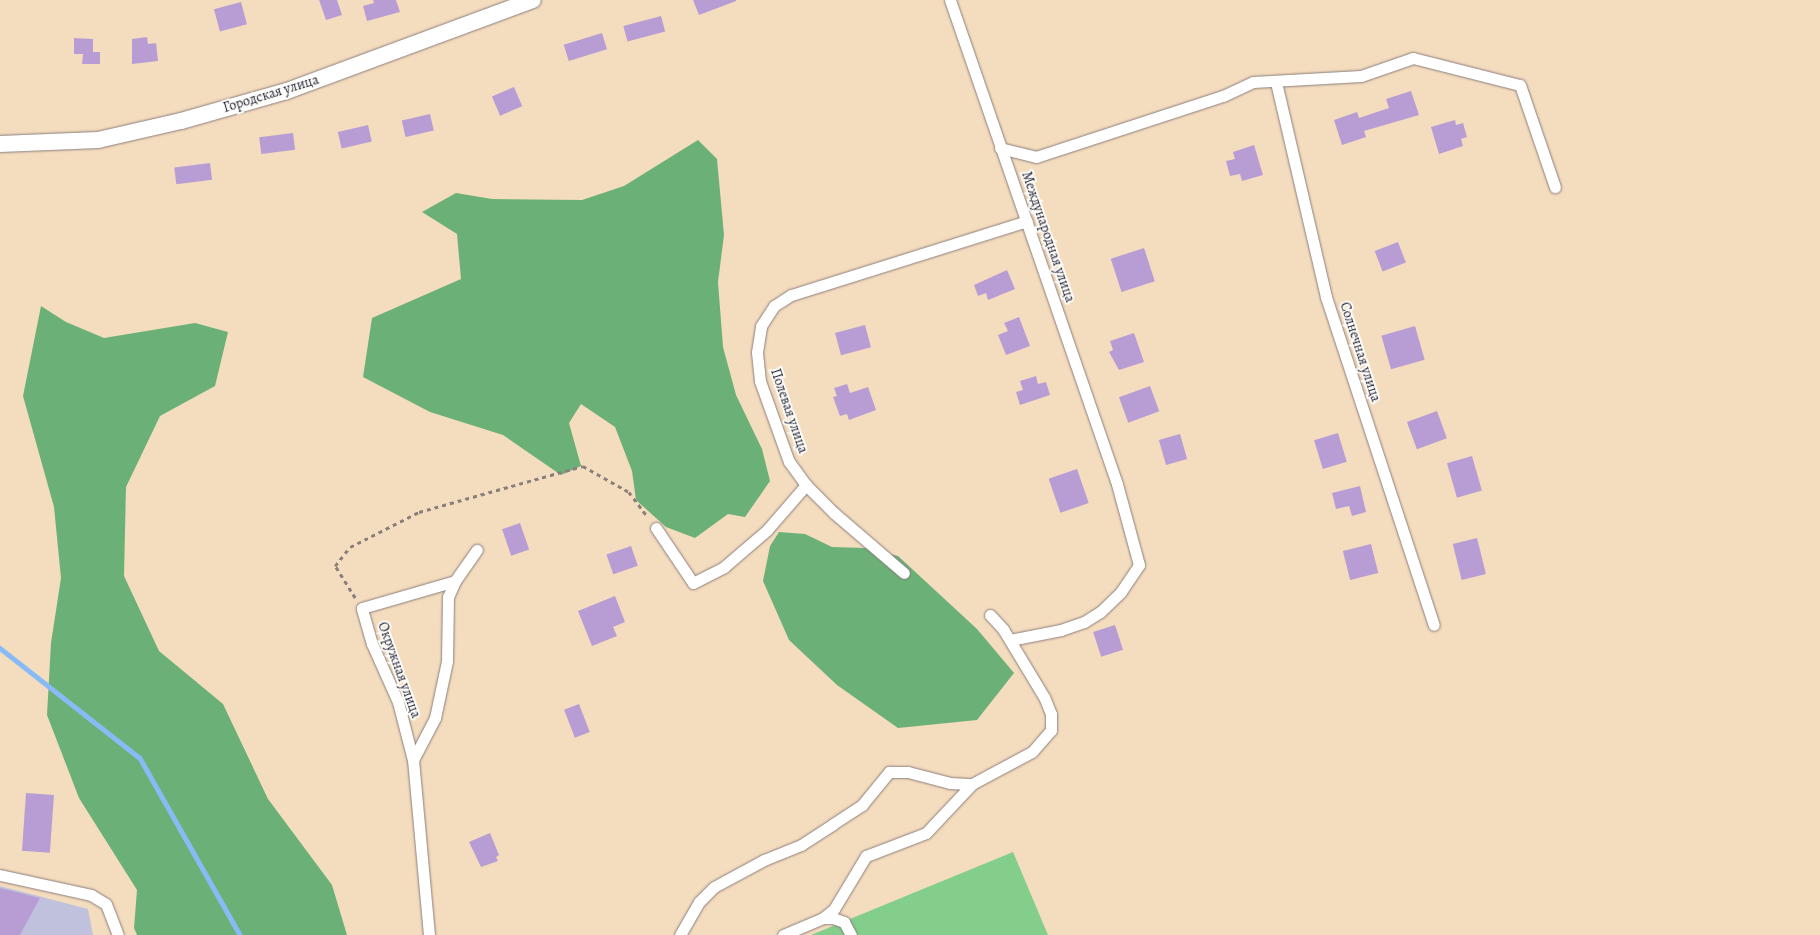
<!DOCTYPE html>
<html>
<head>
<meta charset="utf-8">
<style>
  body { margin:0 }
  #map { position:relative; width:1820px; height:935px; overflow:hidden; background:#f4dcbe; font-family:Alegreya,serif }
  div>[style] { position:absolute }
  .industrial>* { inset:0; background:#c0c2dd }
  .green>* { inset:0; background:#84ce8b }
  .forest>* { inset:0; background:#6bb177 }
  .stream>* { height:4.5px; margin:-2.25px; padding:0 2.25px; transform-origin:2.25px; border-radius:2.25px; background:#88bbf6 }
  .building>* { inset:0; background:#b89dd5; transform-origin:0 0 }
  .path>* { height:2.5px; margin-top:-1.25px; transform-origin:0; background:repeating-linear-gradient(90deg,#8b7f7c 0 4px,transparent 0 8px) }
  .roads { filter:drop-shadow(0 0 1px #8b7f7c) drop-shadow(0 0 1px #8b7f7c) }
  .street>* { height:11px; margin:-5.5px; padding:0 5.5px; transform-origin:5.5px; border-radius:5.5px; background:#fff }
  .secondary>* { height:16px; margin:-8px; padding:0 8px; transform-origin:8px; border-radius:8px; background:#fff }
  span { translate:-50% -50%; white-space:nowrap; text-align:center; line-height:1.15; -webkit-text-stroke:4px #fdfcf7; paint-order:stroke }
  .street-label { font-size:14px; color:#22223b }
</style>
</head>
<body>
<div id="map">
  <div class="industrial">
    <div style="clip-path:polygon(0 886px,88px 909px,93px 935px,0 935px)"></div>
  </div>
  <div class="green">
    <div style="clip-path:polygon(1013px 852px,1048px 935px,811px 935px)"></div>
  </div>
  <div class="forest">
    <div style="clip-path:polygon(698px 140px,717px 159px,724px 235px,718px 282px,723px 347px,736px 395px,762px 449px,770px 481px,745px 517px,728px 514px,695px 538px,666px 527px,636px 500px,632px 471px,615px 427px,581px 404px,569px 423px,581px 466px,561px 475px,503px 435px,430px 412px,363px 377px,372px 318px,461px 279px,457px 234px,422px 212px,456px 193px,492px 199px,582px 200px,624px 186px)"></div>
    <div style="clip-path:polygon(41px 306px,66px 322px,104px 338px,195px 323px,228px 332px,215px 386px,160px 416px,126px 487px,124px 576px,159px 651px,223px 704px,268px 799px,332px 885px,347px 935px,137px 935px,134px 928px,137px 890px,79px 798px,47px 715px,51px 643px,61px 578px,54px 507px,23px 396px)"></div>
    <div style="clip-path:polygon(779px 532px,805px 534px,832px 547px,865px 548px,898px 556px,977px 629px,1014px 673px,977px 720px,898px 728px,837px 685px,789px 640px,763px 581px,770px 546px)"></div>
  </div>
  <div class="stream">
    <div style="left:0;top:648px;width:178px;rotate:38.2deg"></div>
    <div style="left:140px;top:758px;width:203px;rotate:60.5deg"></div>
  </div>
  <div class="building">
    <div style="clip-path:polygon(319px 0,337px 0,342px 15px,326px 20px)"></div>
    <div style="clip-path:polygon(373px 0,396px 0,400px 12px,367px 21px,363px 6px,374px 3px)"></div>
    <div style="clip-path:polygon(693px 0,736px 0,736px 1px,699px 15px)"></div>
    <div style="left:241px;top:2px;width:23px;height:28px;rotate:75deg"></div>
    <div style="left:661px;top:16px;width:16px;height:39px;rotate:75deg"></div>
    <div style="left:602px;top:33px;width:17px;height:40px;rotate:73deg"></div>
    <div style="clip-path:polygon(147px 37px,148px 44px,156px 43px,158px 61px,132px 64px,132px 39px)"></div>
    <div style="clip-path:polygon(74px 38px,93px 39px,93px 52px,100px 52px,100px 64px,82px 64px,83px 54px,74px 54px)"></div>
    <div style="left:514px;top:87px;width:21px;height:24px;rotate:67deg"></div>
    <div style="clip-path:polygon(1411px 91px,1419px 115px,1364px 131px,1366px 137px,1342px 145px,1334px 120px,1357px 112px,1359px 118px,1389px 108px,1386px 99px)"></div>
    <div style="left:430px;top:114px;width:17px;height:29px;rotate:77deg"></div>
    <div style="clip-path:polygon(1455px 120px,1456px 125px,1463px 123px,1467px 137px,1461px 139px,1463px 146px,1439px 154px,1431px 127px)"></div>
    <div style="left:368px;top:125px;width:17px;height:31px;rotate:77deg"></div>
    <div style="left:293px;top:133px;width:17px;height:34px;rotate:83deg"></div>
    <div style="clip-path:polygon(1254px 145px,1263px 175px,1242px 181px,1240px 174px,1230px 176px,1226px 161px,1235px 159px,1233px 152px)"></div>
    <div style="left:210px;top:163px;width:17px;height:36px;rotate:83deg"></div>
    <div style="left:1398px;top:242px;width:22px;height:25px;rotate:69deg"></div>
    <div style="left:1144px;top:248px;width:35px;height:35px;rotate:72deg"></div>
    <div style="clip-path:polygon(1007px 270px,1015px 289px,988px 300px,986px 293px,978px 296px,974px 285px)"></div>
    <div style="clip-path:polygon(1019px 317px,1030px 346px,1006px 355px,998px 335px,1008px 331px,1004px 323px)"></div>
    <div style="left:865px;top:325px;width:23px;height:31px;rotate:75deg"></div>
    <div style="left:1415px;top:326px;width:35px;height:35px;rotate:74deg"></div>
    <div style="clip-path:polygon(1134px 333px,1144px 362px,1119px 370px,1109px 352px,1113px 350px,1110px 341px)"></div>
    <div style="clip-path:polygon(1036px 376px,1038px 384px,1046px 382px,1050px 395px,1020px 405px,1016px 392px,1023px 390px,1020px 381px)"></div>
    <div style="clip-path:polygon(847px 384px,850px 393px,868px 387px,876px 410px,849px 420px,847px 414px,840px 416px,833px 397px,837px 396px,834px 388px)"></div>
    <div style="left:1150px;top:386px;width:27px;height:33px;rotate:70deg"></div>
    <div style="left:1437px;top:411px;width:29px;height:32px;rotate:70deg"></div>
    <div style="left:1338px;top:433px;width:30px;height:25px;rotate:73deg"></div>
    <div style="left:1180px;top:434px;width:26px;height:22px;rotate:74deg"></div>
    <div style="left:1472px;top:456px;width:36px;height:26px;rotate:74deg"></div>
    <div style="left:1077px;top:469px;width:36px;height:30px;rotate:71deg"></div>
    <div style="clip-path:polygon(1360px 486px,1366px 512px,1352px 516px,1349px 506px,1336px 509px,1332px 493px)"></div>
    <div style="left:520px;top:523px;width:28px;height:19px;rotate:71deg"></div>
    <div style="left:1477px;top:538px;width:37px;height:25px;rotate:76deg"></div>
    <div style="left:1371px;top:544px;width:30px;height:29px;rotate:76deg"></div>
    <div style="left:631px;top:546px;width:21px;height:26px;rotate:71deg"></div>
    <div style="clip-path:polygon(615px 596px,625px 622px,613px 627px,617px 636px,592px 646px,578px 611px)"></div>
    <div style="left:1115px;top:625px;width:26px;height:23px;rotate:72deg"></div>
    <div style="left:579px;top:704px;width:30px;height:16px;rotate:69deg"></div>
    <div style="left:26px;top:793px;width:28px;height:58px;rotate:4deg"></div>
    <div style="clip-path:polygon(490px 833px,499px 855px,496px 857px,498px 861px,481px 867px,469px 842px)"></div>
    <div style="clip-path:polygon(0 888px,40px 898px,20px 935px,0 935px)"></div>
  </div>
  <div class="path">
    <div style="left:355px;top:598px;width:38px;rotate:-122deg"></div>
    <div style="left:335px;top:566px;width:24px;rotate:-52deg"></div>
    <div style="left:350px;top:547px;width:77px;rotate:-26.9deg"></div>
    <div style="left:419px;top:512px;width:170px;rotate:-15.7deg"></div>
    <div style="left:583px;top:466px;width:53px;rotate:29.5deg"></div>
    <div style="left:629px;top:492px;width:31px;rotate:53deg"></div>
  </div>
  <div class="roads">
    <div class="street">
      <div style="left:950px;top:0;width:512px;rotate:70.96deg"></div>
      <div style="left:1117px;top:484px;width:84px;rotate:74.8deg"></div>
      <div style="left:1139px;top:565px;width:32px;rotate:124deg"></div>
      <div style="left:1121px;top:592px;width:29px;rotate:136deg"></div>
      <div style="left:1100px;top:612px;width:19px;rotate:148deg"></div>
      <div style="left:1084px;top:622px;width:24px;rotate:161deg"></div>
      <div style="left:1061px;top:630px;width:52px;rotate:168.9deg"></div>
      <div style="left:1276px;top:82px;width:221px;rotate:76.9deg"></div>
      <div style="left:1326px;top:297px;width:345px;rotate:71.8deg"></div>
      <div style="left:1000px;top:148px;width:37px;rotate:14deg"></div>
      <div style="left:1036px;top:157px;width:197px;rotate:-18.1deg"></div>
      <div style="left:1223px;top:96px;width:33px;rotate:-25deg"></div>
      <div style="left:1253px;top:82px;width:108px;rotate:-3.2deg"></div>
      <div style="left:1361px;top:76px;width:55px;rotate:-19.1deg"></div>
      <div style="left:1413px;top:58px;width:110px;rotate:14.2deg"></div>
      <div style="left:1520px;top:85px;width:108px;rotate:71.1deg"></div>
      <div style="left:806px;top:485px;width:40px;rotate:45deg"></div>
      <div style="left:834px;top:513px;width:92px;rotate:40.6deg"></div>
      <div style="left:656px;top:528px;width:66px;rotate:56.1deg"></div>
      <div style="left:693px;top:583px;width:35px;rotate:-27deg"></div>
      <div style="left:724px;top:567px;width:57px;rotate:-40.7deg"></div>
      <div style="left:767px;top:530px;width:60px;rotate:-49.1deg"></div>
      <div style="left:806px;top:485px;width:29px;rotate:-126deg"></div>
      <div style="left:789px;top:462px;width:86px;rotate:-109.7deg"></div>
      <div style="left:760px;top:381px;width:29px;rotate:-96deg"></div>
      <div style="left:757px;top:352px;width:26px;rotate:-81deg"></div>
      <div style="left:761px;top:326px;width:24px;rotate:-57deg"></div>
      <div style="left:774px;top:306px;width:20px;rotate:-33deg"></div>
      <div style="left:791px;top:295px;width:247px;rotate:-17.4deg"></div>
      <div style="left:413px;top:760px;width:47px;rotate:-62.4deg"></div>
      <div style="left:435px;top:718px;width:58px;rotate:-78.1deg"></div>
      <div style="left:447px;top:661px;width:64px;rotate:-89.1deg"></div>
      <div style="left:448px;top:597px;width:17px;rotate:-66deg"></div>
      <div style="left:0;top:875px;width:93px;rotate:12.4deg"></div>
      <div style="left:91px;top:895px;width:17px;rotate:31deg"></div>
      <div style="left:106px;top:904px;width:33px;rotate:69deg"></div>
      <div style="left:823px;top:918px;width:14px;rotate:-39deg"></div>
      <div style="left:834px;top:909px;width:62px;rotate:-58.9deg"></div>
      <div style="left:866px;top:856px;width:64px;rotate:-21deg"></div>
      <div style="left:926px;top:833px;width:67px;rotate:-46.8deg"></div>
      <div style="left:972px;top:784px;width:68px;rotate:-28.1deg"></div>
      <div style="left:1032px;top:752px;width:29px;rotate:-49deg"></div>
      <div style="left:1051px;top:730px;width:16px;rotate:-90deg"></div>
      <div style="left:1051px;top:714px;width:18px;rotate:-112deg"></div>
      <div style="left:1044px;top:697px;width:79px;rotate:-121.1deg"></div>
      <div style="left:1003px;top:629px;width:19px;rotate:-133deg"></div>
      <div style="left:429px;top:935px;width:176px;rotate:-95.2deg"></div>
      <div style="left:413px;top:760px;width:60px;rotate:-104.5deg"></div>
      <div style="left:398px;top:702px;width:64px;rotate:-114.1deg"></div>
      <div style="left:372px;top:644px;width:37px;rotate:-106deg"></div>
      <div style="left:362px;top:608px;width:97px;rotate:-16.2deg"></div>
      <div style="left:455px;top:581px;width:38px;rotate:-55deg"></div>
      <div style="left:680px;top:935px;width:38px;rotate:-60deg"></div>
      <div style="left:699px;top:902px;width:21px;rotate:-45deg"></div>
      <div style="left:714px;top:887px;width:57px;rotate:-28.4deg"></div>
      <div style="left:764px;top:860px;width:40px;rotate:-22deg"></div>
      <div style="left:801px;top:845px;width:38px;rotate:-33deg"></div>
      <div style="left:833px;top:824px;width:35px;rotate:-33deg"></div>
      <div style="left:862px;top:805px;width:43px;rotate:-50.7deg"></div>
      <div style="left:889px;top:772px;width:19px"></div>
      <div style="left:908px;top:772px;width:43px;rotate:14.7deg"></div>
      <div style="left:950px;top:783px;width:22px;rotate:3deg"></div>
      <div style="left:783px;top:935px;width:43px;rotate:-23deg"></div>
      <div style="left:823px;top:918px;width:10px"></div>
      <div style="left:833px;top:918px;width:12px;rotate:20deg"></div>
      <div style="left:844px;top:922px;width:15px;rotate:62deg"></div>
    </div>
    <div class="secondary">
      <div style="left:0;top:144px;width:98px;rotate:-2.3deg"></div>
      <div style="left:98px;top:140px;width:85px;rotate:-12.9deg"></div>
      <div style="left:181px;top:121px;width:110px;rotate:-15.8deg"></div>
      <div style="left:287px;top:91px;width:262px;rotate:-20.3deg"></div>
    </div>
  </div>
  <div class="street-label">
    <span style="left:271px;top:94px;rotate:-17deg">Городская улица</span>
    <span style="left:1048px;top:237px;rotate:71deg">Международная улица</span>
    <span style="left:1360px;top:352px;rotate:72deg">Солнечная улица</span>
    <span style="left:789px;top:411px;rotate:71deg">Полевая улица</span>
    <span style="left:399px;top:670px;rotate:70deg">Окружная улица</span>
  </div>
</div>
</body>
</html>
